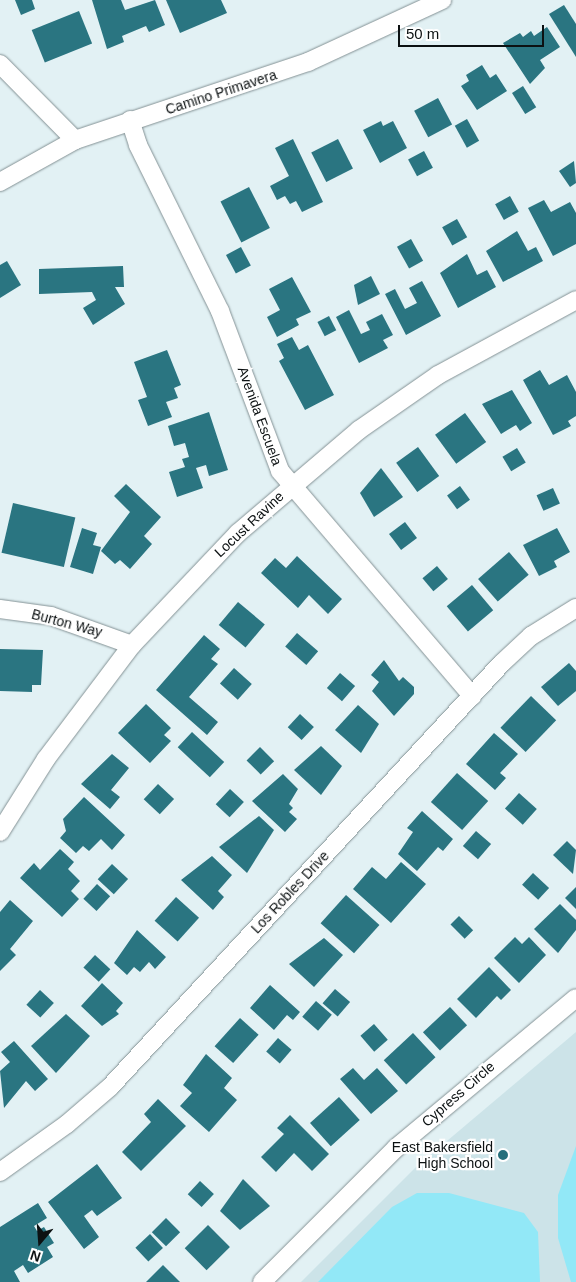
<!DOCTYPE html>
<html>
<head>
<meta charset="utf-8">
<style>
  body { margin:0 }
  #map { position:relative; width:576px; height:1282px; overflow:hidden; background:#e2f1f4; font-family:Helvetica,sans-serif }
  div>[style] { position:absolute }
  .built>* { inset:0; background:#cce3e8 }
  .green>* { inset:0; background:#92e8f7 }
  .building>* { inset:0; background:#2a7581; transform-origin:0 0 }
  .roads { filter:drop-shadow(0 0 1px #839194) drop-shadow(0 0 1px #839194) }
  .minor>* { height:18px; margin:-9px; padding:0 9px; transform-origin:9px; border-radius:9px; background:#fff }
  .dots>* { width:14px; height:14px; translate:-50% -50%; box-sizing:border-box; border:2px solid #fff; border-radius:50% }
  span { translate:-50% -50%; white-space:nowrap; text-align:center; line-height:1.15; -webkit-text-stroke:4.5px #fff; paint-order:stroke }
  .street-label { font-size:14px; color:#0c1112 }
  .poi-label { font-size:14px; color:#0c1112 }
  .right { translate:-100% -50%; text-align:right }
  .north { position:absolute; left:15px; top:1217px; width:50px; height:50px; -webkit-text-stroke:4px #fff; paint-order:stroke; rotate:198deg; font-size:14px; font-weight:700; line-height:20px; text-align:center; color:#0c1112 }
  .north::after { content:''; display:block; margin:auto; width:18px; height:22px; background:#0c1112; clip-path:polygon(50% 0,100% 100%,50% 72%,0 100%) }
  .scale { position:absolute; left:398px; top:25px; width:146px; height:22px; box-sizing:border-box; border:2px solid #0c1112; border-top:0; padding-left:6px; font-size:15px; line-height:18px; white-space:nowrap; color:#0c1112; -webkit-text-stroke:4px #fff; paint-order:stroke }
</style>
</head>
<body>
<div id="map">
  <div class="built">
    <div style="clip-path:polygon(576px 1032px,576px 1282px,301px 1282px,415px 1168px)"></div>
  </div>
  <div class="green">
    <div style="clip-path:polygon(576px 1146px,576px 1282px,571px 1282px,558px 1238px,558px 1195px)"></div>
    <div style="clip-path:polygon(417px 1193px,449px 1193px,524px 1213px,538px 1232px,540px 1282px,318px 1282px,392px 1207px)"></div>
  </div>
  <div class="building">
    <div style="clip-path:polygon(15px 0,32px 0,35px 9px,21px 15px)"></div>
    <div style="clip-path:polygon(92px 0,121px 0,125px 10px,155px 0,165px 25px,149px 32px,146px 26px,122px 36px,124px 42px,107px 49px)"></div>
    <div style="clip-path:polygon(166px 0,221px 0,227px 13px,180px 33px)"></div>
    <div style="clip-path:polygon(564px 5px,576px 24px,576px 57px,549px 14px)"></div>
    <div style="left:79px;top:11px;width:35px;height:51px;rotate:68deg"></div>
    <div style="clip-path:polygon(547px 27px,560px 47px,540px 60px,545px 68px,530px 84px,503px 43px,520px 33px,523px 37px,531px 31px,534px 36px)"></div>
    <div style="clip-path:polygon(482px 65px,490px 78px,496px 74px,507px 91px,477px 110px,461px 86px,469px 81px,466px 75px)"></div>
    <div style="left:523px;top:86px;width:25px;height:13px;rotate:58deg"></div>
    <div style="left:438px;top:98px;width:30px;height:27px;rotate:62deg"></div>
    <div style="left:467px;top:119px;width:25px;height:14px;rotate:61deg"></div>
    <div style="clip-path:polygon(381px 121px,383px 126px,393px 121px,407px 148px,380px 163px,363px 130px)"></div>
    <div style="clip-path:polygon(293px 139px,323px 202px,302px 212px,296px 201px,290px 204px,285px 196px,277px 200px,270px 186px,289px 176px,275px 148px)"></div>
    <div style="left:338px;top:139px;width:33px;height:30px;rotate:63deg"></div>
    <div style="left:424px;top:151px;width:19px;height:18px;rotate:62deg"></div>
    <div style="clip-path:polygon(574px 161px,576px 183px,570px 187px,559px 171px)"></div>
    <div style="left:249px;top:187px;width:46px;height:32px;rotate:63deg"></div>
    <div style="left:510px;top:196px;width:18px;height:17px;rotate:61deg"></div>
    <div style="clip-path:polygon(544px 200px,551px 212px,570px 202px,576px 213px,576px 244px,553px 256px,528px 208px)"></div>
    <div style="left:457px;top:219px;width:21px;height:17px;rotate:61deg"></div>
    <div style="clip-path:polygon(517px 231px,528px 251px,536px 247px,543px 261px,503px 282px,486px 251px)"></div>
    <div style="left:411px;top:239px;width:25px;height:16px;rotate:61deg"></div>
    <div style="left:241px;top:247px;width:21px;height:17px;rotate:62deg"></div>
    <div style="clip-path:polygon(467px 254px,477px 275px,487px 270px,496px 287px,458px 308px,440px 273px)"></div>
    <div style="clip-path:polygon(7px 261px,21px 285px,0 298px,0 265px)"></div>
    <div style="clip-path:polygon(123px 266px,124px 287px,115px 287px,125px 304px,93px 325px,83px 308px,96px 300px,92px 292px,39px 294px,39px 269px)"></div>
    <div style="clip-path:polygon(371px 276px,380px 294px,358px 305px,354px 285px)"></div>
    <div style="clip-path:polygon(292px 277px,311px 312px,296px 319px,299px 325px,277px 337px,267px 317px,280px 310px,269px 289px)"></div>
    <div style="clip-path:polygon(422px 281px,441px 316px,406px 335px,385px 294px,395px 289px,405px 309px,417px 303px,409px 288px)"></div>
    <div style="clip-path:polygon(349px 310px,361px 334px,370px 330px,366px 322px,382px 314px,393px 335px,383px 340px,388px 348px,359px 363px,336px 317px)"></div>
    <div style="left:329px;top:316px;width:16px;height:13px;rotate:63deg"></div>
    <div style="clip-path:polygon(292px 337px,299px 350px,308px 345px,334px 395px,305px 410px,279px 361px,284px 358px,277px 344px)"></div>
    <div style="clip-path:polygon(167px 350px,181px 385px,174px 388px,178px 398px,166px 402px,172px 417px,148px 426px,138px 400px,147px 397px,134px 362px)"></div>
    <div style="clip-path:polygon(540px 370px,549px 385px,567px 375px,576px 392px,576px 416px,568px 421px,571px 426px,553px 435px,523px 380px)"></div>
    <div style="clip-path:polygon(512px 390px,532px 423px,520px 431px,516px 425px,501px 434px,482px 404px)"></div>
    <div style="clip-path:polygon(209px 412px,228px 470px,209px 476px,206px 465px,196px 468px,203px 488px,177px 497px,169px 472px,185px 467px,182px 459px,189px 457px,185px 443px,174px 446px,168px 426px)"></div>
    <div style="left:465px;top:413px;width:36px;height:37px;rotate:54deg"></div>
    <div style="left:418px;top:447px;width:36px;height:27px;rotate:54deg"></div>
    <div style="left:517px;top:448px;width:17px;height:17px;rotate:59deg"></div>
    <div style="clip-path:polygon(381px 468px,403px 497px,374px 517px,360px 493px)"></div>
    <div style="clip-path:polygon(126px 484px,161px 517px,144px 536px,152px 544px,130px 569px,120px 560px,115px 564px,101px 551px,130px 512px,114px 496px)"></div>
    <div style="left:460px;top:486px;width:17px;height:16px;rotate:54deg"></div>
    <div style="left:553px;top:488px;width:17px;height:18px;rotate:66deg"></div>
    <div style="left:13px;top:503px;width:64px;height:51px;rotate:13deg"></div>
    <div style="left:405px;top:522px;width:20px;height:20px;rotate:53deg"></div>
    <div style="clip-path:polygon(82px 528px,97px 533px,93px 545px,101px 547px,93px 574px,70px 567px)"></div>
    <div style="clip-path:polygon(557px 528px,570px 552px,554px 561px,557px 567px,539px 576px,523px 545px)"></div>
    <div style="left:509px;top:552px;width:30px;height:41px;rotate:49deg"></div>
    <div style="clip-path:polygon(297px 556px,342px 599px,328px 614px,309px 595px,298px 608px,261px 573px,275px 558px,286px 568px)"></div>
    <div style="left:437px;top:566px;width:17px;height:19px;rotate:50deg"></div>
    <div style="left:472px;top:585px;width:33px;height:33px;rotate:50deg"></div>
    <div style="left:238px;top:602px;width:35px;height:30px;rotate:40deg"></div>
    <div style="left:297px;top:633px;width:28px;height:18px;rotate:41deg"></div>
    <div style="clip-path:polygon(204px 635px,220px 649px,211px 659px,218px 664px,189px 697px,218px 722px,207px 735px,156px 690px)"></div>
    <div style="clip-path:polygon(0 649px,43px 650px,41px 685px,32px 685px,32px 692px,0 691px)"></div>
    <div style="clip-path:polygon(384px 660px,399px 681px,403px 677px,414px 687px,414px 694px,394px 716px,372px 691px,379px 682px,371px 675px)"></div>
    <div style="clip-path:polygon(569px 663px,576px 671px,576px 691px,558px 706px,541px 687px)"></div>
    <div style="left:234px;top:668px;width:24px;height:21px;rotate:42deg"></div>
    <div style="left:340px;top:673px;width:20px;height:20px;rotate:41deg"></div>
    <div style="left:531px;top:696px;width:35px;height:44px;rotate:44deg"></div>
    <div style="clip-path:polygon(146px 704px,171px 728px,164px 735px,171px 741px,150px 763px,118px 733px)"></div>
    <div style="clip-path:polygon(358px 705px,379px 724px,361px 753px,335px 730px)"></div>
    <div style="left:300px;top:714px;width:19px;height:18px;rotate:43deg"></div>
    <div style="left:192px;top:732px;width:44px;height:21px;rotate:43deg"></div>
    <div style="clip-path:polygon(494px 733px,518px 754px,500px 773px,506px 778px,495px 790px,466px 764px)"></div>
    <div style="clip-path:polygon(321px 746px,342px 766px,321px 795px,294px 770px)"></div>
    <div style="left:260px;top:747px;width:20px;height:19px;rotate:45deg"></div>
    <div style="clip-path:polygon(112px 754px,129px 768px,111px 790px,120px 797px,110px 809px,81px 784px)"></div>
    <div style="left:457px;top:773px;width:42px;height:39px;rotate:42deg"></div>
    <div style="clip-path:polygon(283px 774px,298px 789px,289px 804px,293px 808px,289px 812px,297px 819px,285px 832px,252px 801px)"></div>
    <div style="left:158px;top:784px;width:22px;height:21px;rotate:43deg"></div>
    <div style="left:230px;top:789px;width:19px;height:21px;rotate:43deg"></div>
    <div style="left:519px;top:793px;width:24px;height:21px;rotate:42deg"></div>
    <div style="clip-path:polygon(84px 797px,125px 835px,112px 850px,101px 839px,89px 851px,83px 846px,76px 853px,60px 838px,66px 831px,63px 819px)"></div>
    <div style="clip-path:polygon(422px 811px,453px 839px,443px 851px,438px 847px,417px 871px,398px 854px,413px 832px,407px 828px)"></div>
    <div style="clip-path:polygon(259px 816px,274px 830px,247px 873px,219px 847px)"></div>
    <div style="left:476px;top:831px;width:20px;height:20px;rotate:41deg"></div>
    <div style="clip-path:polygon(567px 841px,576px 850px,573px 874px,553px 855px)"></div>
    <div style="clip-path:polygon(60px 849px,74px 862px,68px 869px,80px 881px,71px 891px,79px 899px,62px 917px,20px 878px,34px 863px,40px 870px)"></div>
    <div style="clip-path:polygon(212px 856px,232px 875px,218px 891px,224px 897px,213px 910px,181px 880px)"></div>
    <div style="clip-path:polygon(401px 862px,426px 884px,391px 923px,353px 889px,372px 867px,386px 879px)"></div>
    <div style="left:112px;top:864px;width:22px;height:21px;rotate:43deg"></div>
    <div style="left:533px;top:873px;width:22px;height:16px;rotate:43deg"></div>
    <div style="left:97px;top:884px;width:18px;height:20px;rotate:43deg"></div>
    <div style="clip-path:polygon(576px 887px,576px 909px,565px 898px)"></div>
    <div style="left:346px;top:895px;width:45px;height:38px;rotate:42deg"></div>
    <div style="left:176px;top:897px;width:31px;height:32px;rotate:42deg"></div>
    <div style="clip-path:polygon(10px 900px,33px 921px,10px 949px,16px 955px,0 971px,0 912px)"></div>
    <div style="clip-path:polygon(560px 904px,576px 920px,576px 930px,558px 953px,534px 929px)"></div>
    <div style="left:459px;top:916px;width:20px;height:12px;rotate:45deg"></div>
    <div style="clip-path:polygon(137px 930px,166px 957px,155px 969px,149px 962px,140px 972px,134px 967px,127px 975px,114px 963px)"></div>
    <div style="clip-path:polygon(515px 937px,522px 944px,529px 937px,546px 955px,519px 983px,494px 958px)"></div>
    <div style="clip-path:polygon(324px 938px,343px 955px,314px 987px,289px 964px)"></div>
    <div style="left:95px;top:955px;width:21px;height:17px;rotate:43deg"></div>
    <div style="clip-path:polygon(489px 967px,511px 990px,501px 1000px,497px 996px,476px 1018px,457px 999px)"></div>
    <div style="clip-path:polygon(102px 983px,123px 1003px,116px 1011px,119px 1014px,102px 1026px,81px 1006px)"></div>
    <div style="clip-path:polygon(270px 985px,300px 1012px,293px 1020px,287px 1015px,274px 1030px,250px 1008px)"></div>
    <div style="left:335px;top:989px;width:20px;height:19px;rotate:41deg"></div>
    <div style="left:40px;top:990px;width:19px;height:20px;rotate:43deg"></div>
    <div style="left:316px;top:1001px;width:21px;height:21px;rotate:41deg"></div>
    <div style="left:450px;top:1007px;width:25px;height:37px;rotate:47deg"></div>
    <div style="clip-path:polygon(66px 1014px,90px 1036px,56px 1073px,31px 1046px)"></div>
    <div style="left:240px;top:1018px;width:25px;height:38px;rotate:42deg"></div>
    <div style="left:374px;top:1024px;width:21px;height:18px;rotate:49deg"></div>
    <div style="left:413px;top:1033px;width:33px;height:40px;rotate:47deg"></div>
    <div style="left:278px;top:1038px;width:18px;height:18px;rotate:41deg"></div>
    <div style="clip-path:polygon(14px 1041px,48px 1079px,35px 1091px,26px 1081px,4px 1108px,0 1071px,10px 1062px,1px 1052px)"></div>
    <div style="clip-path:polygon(206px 1054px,232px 1078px,224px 1088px,237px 1100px,209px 1132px,180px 1106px,192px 1093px,183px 1085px)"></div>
    <div style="clip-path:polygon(353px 1068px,364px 1080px,377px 1068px,398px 1091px,371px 1114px,340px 1079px)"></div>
    <div style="left:339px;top:1097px;width:31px;height:39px;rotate:48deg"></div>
    <div style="clip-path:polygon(158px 1099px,186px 1126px,141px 1171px,122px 1152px,151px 1122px,144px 1114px)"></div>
    <div style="clip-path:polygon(290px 1115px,329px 1154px,312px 1171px,294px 1153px,276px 1172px,261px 1157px,284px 1134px,277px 1128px)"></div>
    <div style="clip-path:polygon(97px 1164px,122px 1198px,97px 1216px,92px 1210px,84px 1216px,99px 1237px,84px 1249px,48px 1202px)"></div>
    <div style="clip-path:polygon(243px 1179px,270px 1206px,240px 1230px,220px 1211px)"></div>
    <div style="left:200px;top:1181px;width:19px;height:18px;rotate:43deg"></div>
    <div style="clip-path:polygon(38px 1203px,47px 1218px,34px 1226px,37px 1231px,44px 1227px,54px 1243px,47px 1247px,53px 1257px,28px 1273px,23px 1265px,14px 1271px,20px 1282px,0 1282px,0 1227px)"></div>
    <div style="left:166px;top:1218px;width:20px;height:20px;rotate:45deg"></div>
    <div style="left:208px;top:1225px;width:31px;height:33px;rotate:45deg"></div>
    <div style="left:150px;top:1234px;width:19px;height:20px;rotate:47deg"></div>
    <div style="clip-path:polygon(163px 1265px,180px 1282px,146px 1282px)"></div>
  </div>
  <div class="roads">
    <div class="minor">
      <div style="left:0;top:64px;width:107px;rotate:45.4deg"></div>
      <div style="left:130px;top:120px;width:26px;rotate:72deg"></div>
      <div style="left:138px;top:145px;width:185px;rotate:63.7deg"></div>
      <div style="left:220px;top:311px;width:171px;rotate:69.4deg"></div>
      <div style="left:280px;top:471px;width:296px;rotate:49.5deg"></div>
      <div style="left:0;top:182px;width:86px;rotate:-29.2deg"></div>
      <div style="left:75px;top:140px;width:246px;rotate:-18.5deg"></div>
      <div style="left:308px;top:62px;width:148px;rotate:-24.8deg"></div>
      <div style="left:0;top:609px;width:51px;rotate:7.8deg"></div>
      <div style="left:51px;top:616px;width:86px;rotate:19.7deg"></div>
      <div style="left:0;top:832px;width:86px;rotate:-57.8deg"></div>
      <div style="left:46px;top:759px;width:143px;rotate:-53deg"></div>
      <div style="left:132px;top:645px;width:154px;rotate:-46.6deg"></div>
      <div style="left:238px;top:533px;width:159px;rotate:-40.4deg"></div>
      <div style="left:359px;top:430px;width:96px;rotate:-34.8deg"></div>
      <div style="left:438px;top:375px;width:157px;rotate:-28.5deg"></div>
      <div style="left:0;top:1172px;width:82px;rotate:-35.6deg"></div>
      <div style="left:67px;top:1124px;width:57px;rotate:-40.7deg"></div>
      <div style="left:110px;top:1087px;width:577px;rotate:-47.25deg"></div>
      <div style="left:502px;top:663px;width:40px;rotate:-43deg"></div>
      <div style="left:531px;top:636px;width:53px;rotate:-31.9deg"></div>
      <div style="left:262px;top:1282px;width:190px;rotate:-45deg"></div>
      <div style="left:396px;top:1148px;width:234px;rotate:-39.8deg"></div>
    </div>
  </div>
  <div class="dots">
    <div style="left:503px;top:1155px;background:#276f7b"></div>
  </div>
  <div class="street-label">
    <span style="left:221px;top:92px;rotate:-18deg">Camino Primavera</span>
    <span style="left:260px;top:416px;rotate:70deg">Avenida Escuela</span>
    <span style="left:249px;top:524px;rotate:-43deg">Locust Ravine</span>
    <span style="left:67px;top:623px;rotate:15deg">Burton Way</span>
    <span style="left:290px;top:892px;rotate:-47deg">Los Robles Drive</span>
    <span style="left:458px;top:1094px;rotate:-41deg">Cypress Circle</span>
  </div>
  <div class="poi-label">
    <span class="right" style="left:493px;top:1155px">East Bakersfield<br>High School</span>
  </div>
  <div class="north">N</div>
  <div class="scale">50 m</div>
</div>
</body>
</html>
